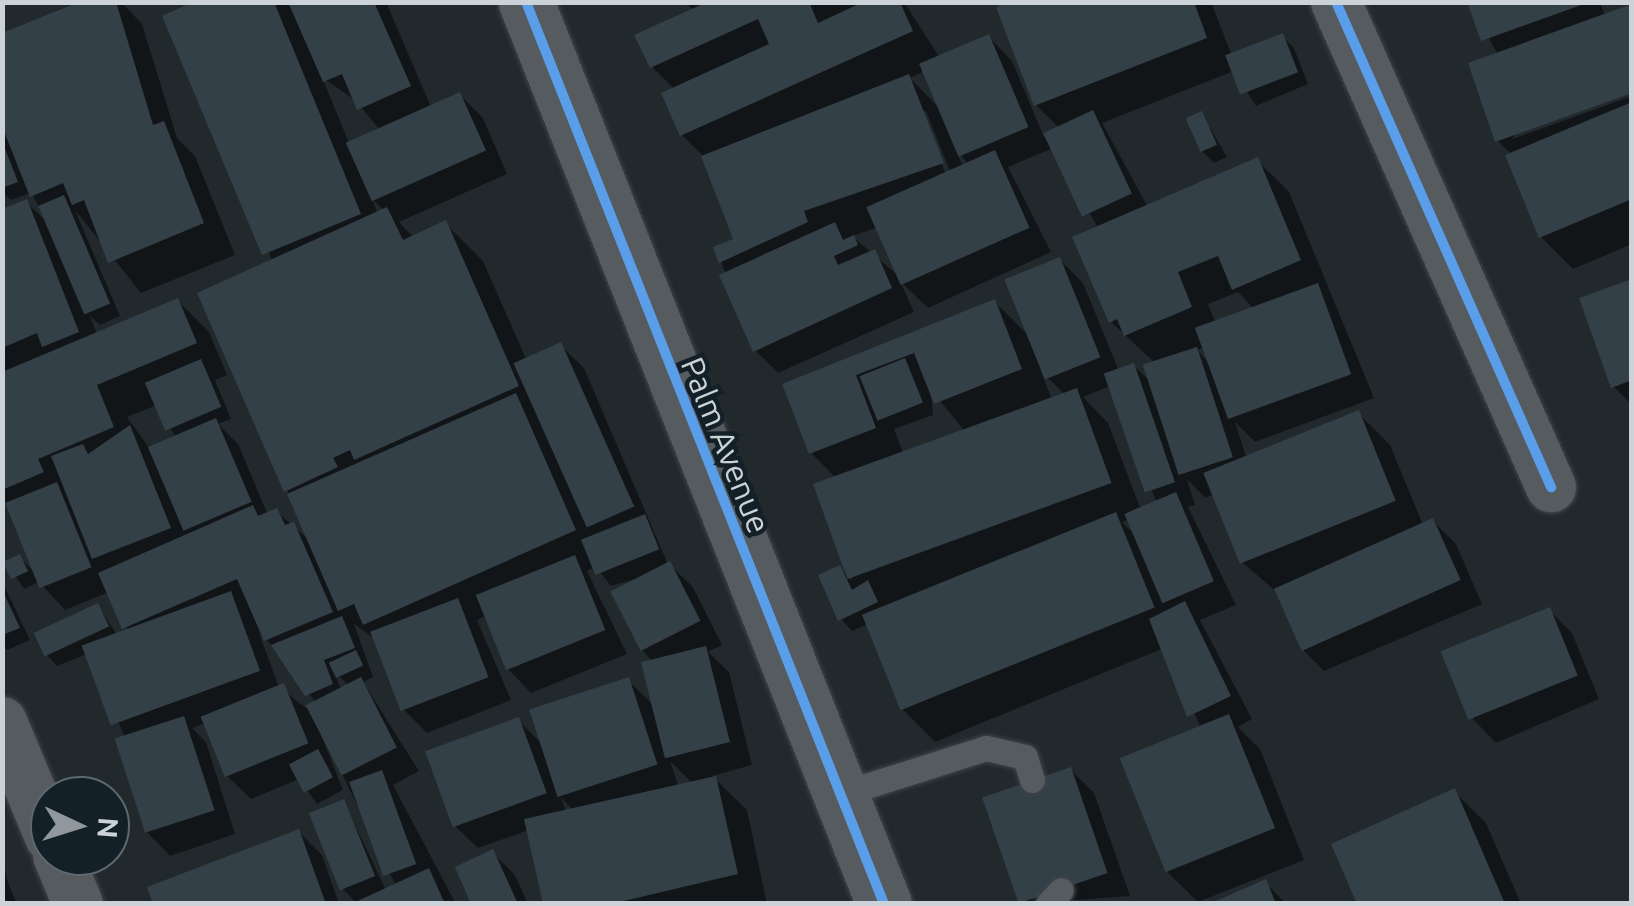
<!DOCTYPE html>
<html>
<head>
<meta charset="utf-8">
<style>
  body { margin:0 }
  #map { position:relative; width:1634px; height:906px; overflow:hidden; background:#22292d; font-family:Ubuntu,sans-serif }
  div>[style] { position:absolute }
  .shadow>* { inset:0; background:#0007 }
  .building>* { inset:0; background:#344047; transform-origin:0 0 }
  .roads { filter:drop-shadow(0 0 2px #3e4348) drop-shadow(0 0 2px #3e4348) }
  .service>* { height:25px; margin:-12.5px; padding:0 12.5px; transform-origin:12.5px; border-radius:12.5px; background:#555b5f }
  .minor>* { height:50px; margin:-25px; padding:0 25px; transform-origin:25px; border-radius:25px; background:#555b5f }
  .tertiary>* { height:55px; margin:-27.5px; padding:0 27.5px; transform-origin:27.5px; border-radius:27.5px; background:#555b5f }
  .cycleway>* { height:10px; margin:-5px; padding:0 5px; transform-origin:5px; border-radius:5px; background:#5a9eea }
  span { translate:-50% -50%; white-space:nowrap; text-align:center; line-height:1.15; -webkit-text-stroke:9px #132028; paint-order:stroke }
  .street-label { font-size:32px; color:#cbd3d9 }
  .frame { position:absolute; inset:0; border:5px solid #cbd3d9; pointer-events:none }
  .north { position:absolute; left:30px; top:776px; width:100px; height:100px; box-sizing:border-box; background:#132028; border:2px solid #5d686f; border-radius:50%; rotate:94deg; font-size:28px; font-weight:700; line-height:40px; text-align:center; color:#cbd3d9 }
  .north::after { content:''; display:block; margin:auto; width:35px; height:45px; background:#90989d; clip-path:polygon(50% 0,100% 100%,50% 72%,0 100%) }
</style>
</head>
<body>
<div id="map">
  <div class="shadow">
    <div style="clip-path:polygon(evenodd,85px 2px,121px 2px,142px 24px,177px 138px,195px 156px,235px 255px,141px 293px,75px 210px,120px 316px,100px 325px,90px 316px,97px 334px,178px 301px,209px 332px,227px 375px,215px 380px,231px 419px,218px 424px,238px 444px,268px 515px,276px 511px,309px 540px,287px 490px,272px 262px,200px 2px,386px 2px,431px 107px,460px 95px,483px 118px,507px 174px,399px 222px,414px 238px,445px 223px,483px 261px,527px 361px,560px 345px,584px 368px,667px 562px,693px 587px,722px 645px,708px 652px,729px 672px,752px 765px,712px 776px,747px 810px,767px 904px,545px 904px,529px 830px,478px 848px,454px 825px,518px 720px,543px 745px,628px 680px,654px 706px,654px 663px,642px 650px,642px 577px,611px 586px,596px 567px,587px 571px,627px 654px,531px 693px,508px 669px,486px 616px,477px 620px,511px 700px,427px 733px,404px 710px,377px 640px,354px 624px,373px 677px,363px 682px,419px 771px,393px 785px,456px 904px,357px 904px,343px 889px,344px 802px,386px 890px,396px 886px,310px 707px,343px 790px,317px 804px,299px 779px,251px 799px,227px 776px,206px 723px,192px 728px,206px 742px,235px 834px,170px 856px,147px 832px,125px 737px,87px 654px,57px 666px,46px 654px,98px 606px,118px 636px,129px 632px,109px 592px,65px 610px,39px 582px,24px 589px,7px 564px,20px 558px,36px 574px,2px 492px,2px 212px,26px 202px,49px 224px,31px 193px,11px 200px,2px 192px,2px 36px,85px 2px,322px 77px,356px 101px,380px 130px,349px 143px,322px 77px,85px 2px,372px 199px,385px 211px,378px 214px,372px 199px,85px 2px,157px 405px,176px 438px,150px 449px,127px 417px,157px 405px,85px 2px,259px 633px,279px 652px,316px 703px,306px 708px,279px 687px,259px 633px,85px 2px,334px 671px,349px 686px,341px 690px,334px 671px,85px 2px,670px 761px,693px 784px,679px 787px,670px 761px,85px 2px,561px 798px,574px 811px,566px 812px,561px 798px)"></div>
    <div style="clip-path:polygon(evenodd,685px 2px,904px 2px,940px 58px,989px 37px,1012px 61px,1044px 137px,1060px 129px,1036px 105px,1015px 2px,1211px 2px,1232px 56px,1282px 36px,1294px 48px,1308px 84px,1256px 106px,1234px 71px,1102px 123px,1148px 207px,1257px 160px,1289px 192px,1374px 398px,1255px 442px,1235px 422px,1247px 460px,1358px 413px,1390px 445px,1423px 525px,1433px 521px,1456px 544px,1482px 604px,1324px 671px,1301px 648px,1279px 594px,1244px 564px,1215px 494px,1205px 498px,1187px 479px,1195px 505px,1188px 507px,1236px 605px,1200px 620px,1252px 719px,1238px 727px,1260px 749px,1304px 860px,1198px 902px,1166px 871px,1201px 728px,1164px 648px,935px 742px,903px 710px,868px 624px,852px 631px,841px 619px,839px 568px,852px 580px,841px 483px,811px 453px,785px 385px,995px 302px,1032px 339px,1060px 260px,1083px 283px,1119px 371px,1134px 366px,1153px 384px,1155px 363px,1111px 322px,1098px 228px,1053px 148px,1008px 167px,1051px 252px,928px 308px,900px 281px,914px 312px,778px 373px,755px 350px,721px 262px,736px 241px,704px 157px,682px 135px,674px 89px,652px 67px,694px 11px,685px 2px,925px 71px,940px 109px,910px 78px,925px 71px,685px 2px,921px 111px,926px 111px,951px 174px,946px 175px,921px 111px,685px 2px,957px 152px,969px 164px,963px 167px,957px 152px,685px 2px,879px 227px,901px 278px,852px 236px,879px 227px,685px 2px,1238px 292px,1255px 310px,1216px 324px,1208px 304px,1238px 292px,685px 2px,1205px 347px,1212px 366px,1197px 350px,1205px 347px,685px 2px,1041px 371px,1065px 395px,1052px 400px,1041px 371px,685px 2px,1110px 386px,1157px 503px,1141px 510px,1108px 423px,1083px 397px,1110px 386px,685px 2px,931px 390px,967px 434px,905px 458px,894px 429px,933px 415px,931px 390px,685px 2px,1130px 519px,1137px 537px,1122px 522px,1130px 519px)"></div>
    <div style="clip-path:polygon(1469px 2px,1600px 2px,1605px 16px,1512px 139px,1632px 96px,1632px 244px,1573px 269px,1541px 237px,1512px 155px,1498px 141px,1498px 55px)"></div>
    <div style="clip-path:polygon(1202px 114px,1227px 157px,1214px 163px,1202px 151px)"></div>
    <div style="clip-path:polygon(1632px 281px,1632px 405px,1613px 386px)"></div>
    <div style="clip-path:polygon(2px 581px,30px 640px,7px 650px,2px 645px)"></div>
    <div style="clip-path:polygon(1549px 610px,1572px 633px,1599px 699px,1496px 743px,1473px 719px)"></div>
    <div style="clip-path:polygon(1071px 770px,1094px 793px,1130px 896px,1022px 904px,986px 800px)"></div>
    <div style="clip-path:polygon(1454px 791px,1486px 823px,1521px 904px,1360px 904px)"></div>
    <div style="clip-path:polygon(299px 832px,322px 855px,339px 904px,156px 904px)"></div>
    <div style="clip-path:polygon(492px 852px,515px 875px,528px 904px,474px 904px)"></div>
    <div style="clip-path:polygon(2px 856px,8px 883px,17px 904px,2px 904px)"></div>
    <div style="clip-path:polygon(1265px 882px,1286px 904px,1215px 904px)"></div>
  </div>
  <div class="building">
    <div style="clip-path:polygon(79px 2px,116px 2px,153px 125px,164px 121px,204px 223px,108px 263px,84px 200px,72px 205px,63px 183px,30px 197px,2px 126px,2px 33px)"></div>
    <div style="clip-path:polygon(193px 2px,274px 2px,361px 214px,262px 255px,162px 16px)"></div>
    <div style="clip-path:polygon(288px 2px,374px 2px,411px 86px,357px 110px,342px 74px,323px 82px)"></div>
    <div style="clip-path:polygon(707px 2px,809px 2px,818px 23px,863px 2px,900px 2px,913px 31px,680px 136px,661px 93px,769px 44px,758px 19px,650px 68px,634px 35px)"></div>
    <div style="clip-path:polygon(1008px 2px,1194px 2px,1207px 38px,1034px 106px,996px 7px)"></div>
    <div style="clip-path:polygon(1467px 2px,1586px 2px,1587px 3px,1481px 41px)"></div>
    <div style="clip-path:polygon(1632px 4px,1632px 93px,1495px 142px,1468px 63px)"></div>
    <div style="left:1283px;top:33px;width:42px;height:62px;rotate:69deg"></div>
    <div style="left:989px;top:34px;width:101px;height:76px;rotate:67deg"></div>
    <div style="clip-path:polygon(909px 74px,944px 163px,804px 211px,808px 222px,719px 263px,713px 247px,733px 239px,701px 156px)"></div>
    <div style="left:460px;top:92px;width:64px;height:125px;rotate:66deg"></div>
    <div style="clip-path:polygon(1632px 102px,1632px 199px,1539px 238px,1505px 155px)"></div>
    <div style="left:1093px;top:110px;width:92px;height:55px;rotate:65deg"></div>
    <div style="left:1202px;top:111px;width:37px;height:18px;rotate:66deg"></div>
    <div style="clip-path:polygon(2px 141px,18px 182px,2px 188px)"></div>
    <div style="left:995px;top:150px;width:85px;height:141px;rotate:66deg"></div>
    <div style="clip-path:polygon(1258px 157px,1301px 260px,1232px 290px,1218px 256px,1178px 272px,1192px 307px,1124px 336px,1117px 319px,1109px 323px,1072px 237px)"></div>
    <div style="left:64px;top:195px;width:118px;height:28px;rotate:67deg"></div>
    <div style="clip-path:polygon(27px 199px,79px 332px,42px 347px,37px 333px,2px 348px,2px 209px)"></div>
    <div style="clip-path:polygon(387px 207px,403px 240px,446px 220px,519px 386px,354px 460px,350px 450px,333px 458px,338px 467px,284px 492px,197px 293px)"></div>
    <div style="clip-path:polygon(835px 222px,843px 240px,854px 235px,858px 245px,834px 256px,838px 265px,875px 249px,892px 288px,753px 352px,719px 275px)"></div>
    <div style="left:1060px;top:257px;width:108px;height:60px;rotate:68deg"></div>
    <div style="clip-path:polygon(1632px 279px,1632px 380px,1611px 388px,1579px 298px)"></div>
    <div style="left:1318px;top:283px;width:97px;height:131px;rotate:70deg"></div>
    <div style="clip-path:polygon(178px 298px,197px 343px,97px 385px,114px 427px,38px 459px,44px 472px,2px 490px,2px 372px)"></div>
    <div style="clip-path:polygon(995px 299px,1022px 369px,934px 404px,914px 353px,856px 375px,876px 428px,809px 454px,782px 384px)"></div>
    <div style="left:561px;top:342px;width:180px;height:52px;rotate:66deg"></div>
    <div style="left:1197px;top:347px;width:116px;height:57px;rotate:72deg"></div>
    <div style="left:905px;top:358px;width:48px;height:49px;rotate:68deg"></div>
    <div style="left:201px;top:359px;width:52px;height:61px;rotate:67deg"></div>
    <div style="left:1134px;top:363px;width:126px;height:32px;rotate:71deg"></div>
    <div style="left:1077px;top:388px;width:101px;height:281px;rotate:70deg"></div>
    <div style="clip-path:polygon(516px 393px,576px 530px,363px 625px,354px 604px,338px 611px,287px 494px)"></div>
    <div style="left:1359px;top:410px;width:98px;height:168px;rotate:68deg"></div>
    <div style="left:216px;top:418px;width:91px;height:74px;rotate:67deg"></div>
    <div style="clip-path:polygon(130px 425px,171px 528px,92px 559px,51px 456px,83px 444px,88px 454px)"></div>
    <div style="left:57px;top:482px;width:92px;height:56px;rotate:68deg"></div>
    <div style="left:1176px;top:492px;width:97px;height:56px;rotate:67deg"></div>
    <div style="clip-path:polygon(253px 505px,258px 516px,277px 508px,285px 525px,294px 522px,333px 612px,264px 641px,237px 579px,122px 629px,98px 573px)"></div>
    <div style="left:1116px;top:512px;width:103px;height:274px;rotate:68deg"></div>
    <div style="left:645px;top:514px;width:38px;height:69px;rotate:68deg"></div>
    <div style="left:1433px;top:518px;width:68px;height:174px;rotate:66deg"></div>
    <div style="left:20px;top:554px;width:19px;height:19px;rotate:65deg"></div>
    <div style="left:575px;top:555px;width:81px;height:107px;rotate:68deg"></div>
    <div style="left:670px;top:561px;width:67px;height:67px;rotate:63deg"></div>
    <div style="clip-path:polygon(840px 565px,852px 590px,868px 580px,878px 602px,838px 621px,818px 575px)"></div>
    <div style="clip-path:polygon(2px 589px,20px 628px,2px 635px)"></div>
    <div style="left:231px;top:591px;width:85px;height:159px;rotate:70deg"></div>
    <div style="left:458px;top:598px;width:85px;height:94px;rotate:69deg"></div>
    <div style="clip-path:polygon(1185px 601px,1231px 696px,1187px 717px,1149px 619px)"></div>
    <div style="left:98px;top:603px;width:26px;height:71px;rotate:65deg"></div>
    <div style="left:1550px;top:607px;width:74px;height:118px;rotate:68deg"></div>
    <div style="clip-path:polygon(342px 616px,355px 648px,324px 660px,333px 684px,305px 696px,271px 645px)"></div>
    <div style="left:706px;top:646px;width:99px;height:67px;rotate:76deg"></div>
    <div style="left:356px;top:650px;width:17px;height:30px;rotate:65deg"></div>
    <div style="left:361px;top:677px;width:79px;height:62px;rotate:63deg"></div>
    <div style="left:629px;top:677px;width:92px;height:105px;rotate:72deg"></div>
    <div style="left:284px;top:683px;width:65px;height:90px;rotate:68deg"></div>
    <div style="left:1229px;top:714px;width:123px;height:118px;rotate:68deg"></div>
    <div style="left:184px;top:716px;width:99px;height:73px;rotate:72deg"></div>
    <div style="left:519px;top:717px;width:81px;height:100px;rotate:70deg"></div>
    <div style="left:318px;top:749px;width:32px;height:33px;rotate:62deg"></div>
    <div style="left:1071px;top:767px;width:112px;height:94px;rotate:71deg"></div>
    <div style="left:382px;top:770px;width:100px;height:35px;rotate:70deg"></div>
    <div style="clip-path:polygon(716px 776px,738px 874px,611px 904px,543px 904px,524px 819px)"></div>
    <div style="clip-path:polygon(1455px 788px,1505px 904px,1357px 904px,1331px 844px)"></div>
    <div style="left:344px;top:799px;width:83px;height:38px;rotate:68deg"></div>
    <div style="clip-path:polygon(299px 829px,326px 904px,153px 904px,147px 887px)"></div>
    <div style="clip-path:polygon(493px 849px,518px 904px,471px 904px,455px 867px)"></div>
    <div style="clip-path:polygon(429px 868px,445px 904px,351px 904px)"></div>
    <div style="clip-path:polygon(1266px 879px,1276px 904px,1209px 904px)"></div>
  </div>
  <div class="roads">
    <div class="service">
      <div style="left:838px;top:795px;width:155px;rotate:-17.6deg"></div>
      <div style="left:986px;top:748px;width:40px;rotate:13deg"></div>
      <div style="left:1025px;top:757px;width:24px;rotate:73deg"></div>
      <div style="left:1048px;top:904px;width:19px;rotate:-47deg"></div>
    </div>
    <div class="minor">
      <div style="left:1336px;top:2px;width:531px;rotate:66.09deg"></div>
      <div style="left:2px;top:722px;width:125px;rotate:67.3deg"></div>
      <div style="left:58px;top:856px;width:52px;rotate:67.4deg"></div>
    </div>
    <div class="tertiary">
      <div style="left:526px;top:2px;width:970px;rotate:68.35deg"></div>
    </div>
  </div>
  <div class="cycleway">
    <div style="left:526px;top:2px;width:970px;rotate:68.35deg"></div>
    <div style="left:1336px;top:2px;width:531px;rotate:66.09deg"></div>
  </div>
  <div class="street-label">
    <span style="left:726px;top:445px;rotate:68deg">Palm Avenue</span>
  </div>
  <div class="frame"></div>
  <div class="north">N</div>
</div>
</body>
</html>
